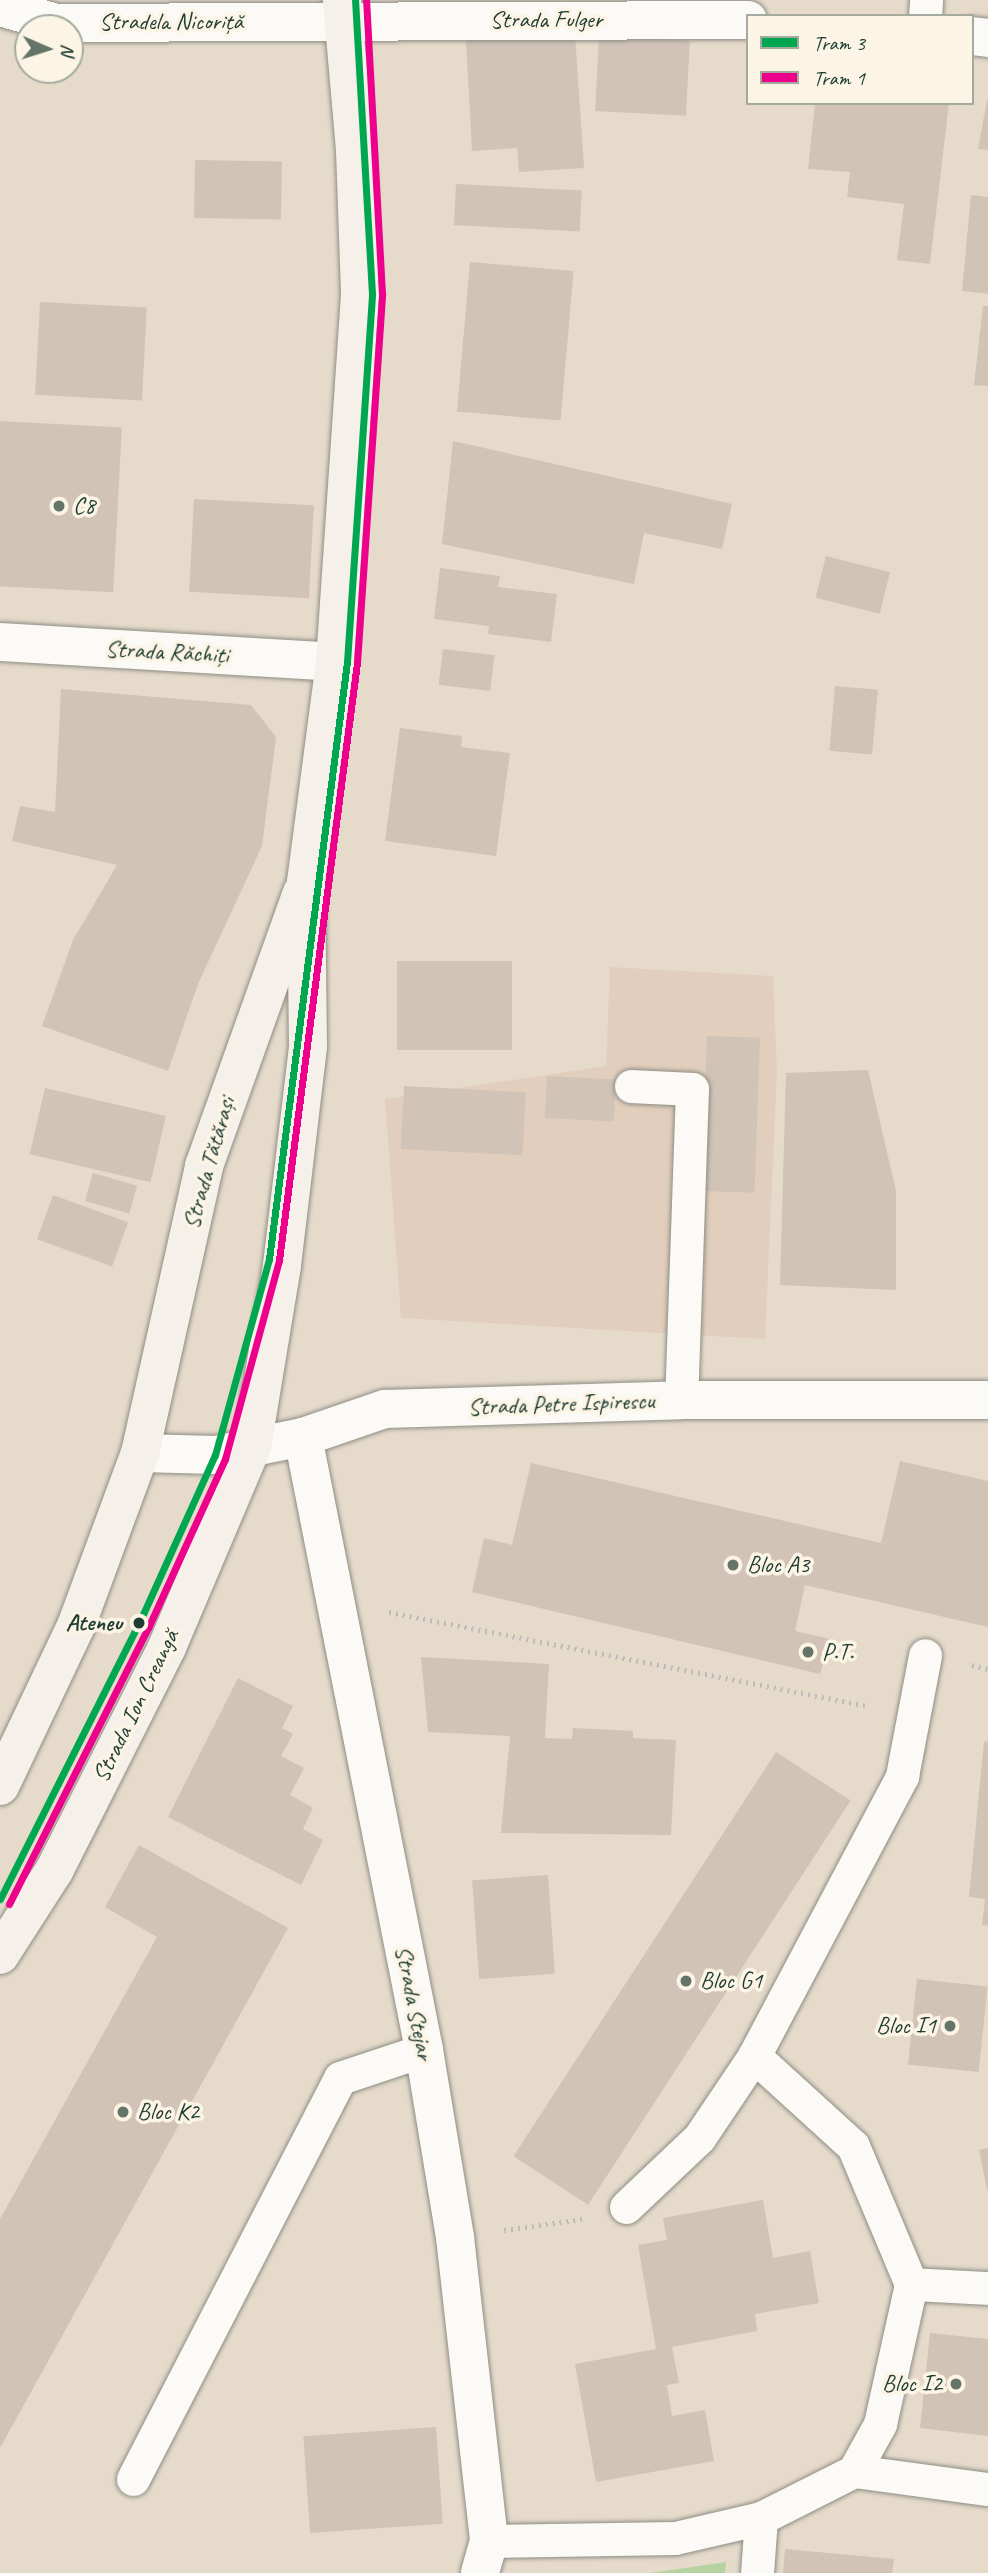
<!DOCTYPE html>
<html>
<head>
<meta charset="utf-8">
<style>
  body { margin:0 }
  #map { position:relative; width:988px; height:2573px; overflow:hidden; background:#e6dbcb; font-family:Caveat,sans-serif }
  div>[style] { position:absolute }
  .built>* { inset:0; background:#e2cebc }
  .green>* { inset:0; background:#b6d2a1 }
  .building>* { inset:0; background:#d1c3b6; transform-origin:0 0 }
  .path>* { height:4.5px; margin-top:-2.25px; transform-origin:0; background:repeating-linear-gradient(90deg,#bcbdb9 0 2px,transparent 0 7px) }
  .roads { filter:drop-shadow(0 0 2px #8e8d84) drop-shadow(0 0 2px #8e8d84) }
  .lane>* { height:33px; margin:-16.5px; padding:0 16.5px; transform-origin:16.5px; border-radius:16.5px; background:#fbfaf7 }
  .street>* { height:38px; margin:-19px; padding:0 19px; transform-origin:19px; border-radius:19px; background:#fbfaf7 }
  .secondary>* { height:38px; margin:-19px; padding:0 19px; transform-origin:19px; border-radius:19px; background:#f5f0ea }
  .tram-1>* { height:7px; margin:-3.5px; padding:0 3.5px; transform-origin:3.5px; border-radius:3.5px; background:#00a650 }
  .tram-2>* { height:7px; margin:-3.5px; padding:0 3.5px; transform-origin:3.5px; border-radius:3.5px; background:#ec008c }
  .dots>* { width:19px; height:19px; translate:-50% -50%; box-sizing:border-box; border:4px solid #fcf5e5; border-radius:50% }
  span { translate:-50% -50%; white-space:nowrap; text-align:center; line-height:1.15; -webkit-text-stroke:7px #fcf5e5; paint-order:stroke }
  .street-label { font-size:24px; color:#1f3d34 }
  .poi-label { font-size:24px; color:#1f3d34 }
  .left { translate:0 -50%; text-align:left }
  .right { translate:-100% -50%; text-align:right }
  .stop-label { font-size:24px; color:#1f3d34; font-weight:700 }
  .legend { position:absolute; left:746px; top:14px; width:228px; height:91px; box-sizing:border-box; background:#fcf5e5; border:2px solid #a4ab9e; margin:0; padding:9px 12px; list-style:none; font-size:21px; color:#1f3d34 }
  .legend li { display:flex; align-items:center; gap:14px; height:35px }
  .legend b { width:35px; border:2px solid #a4ab9e }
  .north { position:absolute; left:14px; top:14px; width:70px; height:70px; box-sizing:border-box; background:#fcf5e5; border:2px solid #a4ab9e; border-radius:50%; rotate:93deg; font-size:19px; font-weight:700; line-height:28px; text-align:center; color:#1f3d34 }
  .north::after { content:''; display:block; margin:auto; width:24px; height:32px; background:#657469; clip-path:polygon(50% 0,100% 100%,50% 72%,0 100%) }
</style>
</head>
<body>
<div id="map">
  <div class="built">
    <div style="clip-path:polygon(610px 967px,773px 976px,777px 1070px,765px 1339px,401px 1318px,385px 1099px,606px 1066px)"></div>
  </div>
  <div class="green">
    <div style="clip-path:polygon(726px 2562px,725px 2573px,650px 2573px)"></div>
  </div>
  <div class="building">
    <div style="clip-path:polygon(575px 33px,584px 168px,519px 172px,517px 148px,472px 151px,466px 40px)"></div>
    <div style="left:599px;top:36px;width:91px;height:75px;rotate:3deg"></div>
    <div style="clip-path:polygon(987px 100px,988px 100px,988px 150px,978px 149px)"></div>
    <div style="clip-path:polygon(815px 103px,949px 103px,930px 264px,897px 260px,904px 204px,847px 197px,850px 172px,808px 169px)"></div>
    <div style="left:195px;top:160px;width:87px;height:58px;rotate:1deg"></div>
    <div style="left:456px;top:184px;width:126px;height:41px;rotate:3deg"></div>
    <div style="clip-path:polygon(971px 195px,988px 197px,988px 294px,962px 291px)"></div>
    <div style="left:470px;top:262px;width:104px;height:150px;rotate:5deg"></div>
    <div style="left:40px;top:302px;width:107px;height:93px;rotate:3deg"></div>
    <div style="clip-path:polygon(983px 306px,988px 306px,988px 386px,974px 385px)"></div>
    <div style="left:0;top:421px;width:122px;height:165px;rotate:3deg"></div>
    <div style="clip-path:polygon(453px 441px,732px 504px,722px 549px,644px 533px,634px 584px,442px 544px)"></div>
    <div style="left:194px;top:499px;width:120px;height:93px;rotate:3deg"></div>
    <div style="left:826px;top:556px;width:66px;height:43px;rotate:14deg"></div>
    <div style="clip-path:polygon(440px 568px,500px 576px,498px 587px,557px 594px,551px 642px,488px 634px,489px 626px,434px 619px)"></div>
    <div style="left:443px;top:649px;width:52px;height:36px;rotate:7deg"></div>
    <div style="left:835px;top:686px;width:43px;height:65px;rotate:5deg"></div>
    <div style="clip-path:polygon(61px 689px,251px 705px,276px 737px,262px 846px,198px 984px,168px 1071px,42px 1026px,73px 940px,117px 865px,12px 841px,20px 806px,55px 812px)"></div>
    <div style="clip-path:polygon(400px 728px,462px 736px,461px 747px,510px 753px,496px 856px,385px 841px)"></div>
    <div style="left:397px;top:961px;width:115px;height:89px"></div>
    <div style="left:707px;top:1036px;width:53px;height:155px;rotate:2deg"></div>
    <div style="clip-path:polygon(868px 1070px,896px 1191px,896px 1290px,780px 1285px,786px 1073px)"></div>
    <div style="left:547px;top:1076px;width:69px;height:42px;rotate:3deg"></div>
    <div style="left:404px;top:1086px;width:122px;height:63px;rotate:3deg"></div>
    <div style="left:45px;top:1088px;width:124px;height:68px;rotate:13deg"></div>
    <div style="left:93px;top:1173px;width:46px;height:29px;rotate:16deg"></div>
    <div style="left:53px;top:1195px;width:80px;height:47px;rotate:20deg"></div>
    <div style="clip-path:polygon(900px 1461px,988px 1481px,988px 1627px,805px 1585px,795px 1631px,830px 1639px,820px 1674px,472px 1592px,484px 1538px,512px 1545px,531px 1463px,881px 1543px)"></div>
    <div style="clip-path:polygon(421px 1657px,549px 1664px,545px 1738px,572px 1739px,573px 1728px,633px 1731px,633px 1738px,676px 1740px,671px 1835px,501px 1833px,510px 1736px,428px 1732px)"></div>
    <div style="clip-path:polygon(238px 1678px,293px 1706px,282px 1728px,293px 1734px,281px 1756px,304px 1768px,290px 1795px,313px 1808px,303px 1829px,323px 1840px,301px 1885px,168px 1817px)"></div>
    <div style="clip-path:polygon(984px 1741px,988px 1742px,988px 1926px,982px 1925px,985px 1899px,969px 1897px)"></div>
    <div style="left:776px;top:1752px;width:89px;height:482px;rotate:33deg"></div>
    <div style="clip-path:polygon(139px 1845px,288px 1928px,0 2448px,0 2219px,157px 1937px,105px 1907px)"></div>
    <div style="left:548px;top:1875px;width:99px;height:76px;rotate:86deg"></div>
    <div style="left:917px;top:1979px;width:71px;height:86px;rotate:6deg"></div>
    <div style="clip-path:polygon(988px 2148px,988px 2190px,987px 2190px,979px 2150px)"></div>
    <div style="clip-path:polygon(763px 2200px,773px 2258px,810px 2251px,819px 2303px,755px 2314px,757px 2331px,672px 2347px,679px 2383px,667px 2385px,672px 2416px,705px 2410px,714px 2461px,596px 2482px,575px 2364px,656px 2349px,638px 2245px,667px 2240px,663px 2218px)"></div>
    <div style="clip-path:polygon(930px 2333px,988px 2339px,988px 2436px,920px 2428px)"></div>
    <div style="left:436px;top:2427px;width:97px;height:133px;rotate:86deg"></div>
    <div style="clip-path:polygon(785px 2549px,894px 2559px,892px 2573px,783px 2573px)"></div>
  </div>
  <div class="path">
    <div style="left:389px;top:1612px;width:489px;rotate:11.1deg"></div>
    <div style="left:972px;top:1665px;width:16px;rotate:14deg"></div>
    <div style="left:504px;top:2230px;width:79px;rotate:-8deg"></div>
  </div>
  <div class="roads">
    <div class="lane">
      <div style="left:925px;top:16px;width:16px;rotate:-86deg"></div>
      <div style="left:631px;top:1086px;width:61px;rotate:2.8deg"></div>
      <div style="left:692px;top:1089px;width:311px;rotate:92deg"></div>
      <div style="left:626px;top:2207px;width:100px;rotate:-43.4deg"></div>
      <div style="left:699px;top:2138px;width:99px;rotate:-56.1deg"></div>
      <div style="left:911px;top:2284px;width:77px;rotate:3deg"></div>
      <div style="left:854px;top:2471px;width:54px;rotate:-61deg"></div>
      <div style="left:880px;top:2424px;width:143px;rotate:-77.5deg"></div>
      <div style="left:911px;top:2284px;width:150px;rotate:-112.8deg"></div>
      <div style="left:853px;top:2146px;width:134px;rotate:-137.7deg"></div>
      <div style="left:754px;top:2056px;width:317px;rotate:-62.1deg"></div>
      <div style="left:902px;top:1776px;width:123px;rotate:-79.2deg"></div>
      <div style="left:133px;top:2479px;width:451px;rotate:-62.7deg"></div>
      <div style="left:340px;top:2078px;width:89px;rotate:-18.4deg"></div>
      <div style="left:489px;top:2541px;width:186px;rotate:-0.9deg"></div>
      <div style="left:675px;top:2538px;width:88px;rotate:-13.1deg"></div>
      <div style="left:761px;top:2518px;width:104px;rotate:-26.8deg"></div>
      <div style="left:854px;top:2471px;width:135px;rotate:7.7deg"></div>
      <div style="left:757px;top:2573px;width:55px;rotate:-85.8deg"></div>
    </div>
    <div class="street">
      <div style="left:0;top:7px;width:58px;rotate:15.9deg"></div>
      <div style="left:56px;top:23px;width:692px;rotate:-0.25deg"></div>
      <div style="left:972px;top:36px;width:16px;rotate:7deg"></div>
      <div style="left:0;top:642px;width:336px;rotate:3.4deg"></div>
      <div style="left:303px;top:1437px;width:625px;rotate:78.83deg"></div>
      <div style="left:424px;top:2050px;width:190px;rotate:80.6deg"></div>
      <div style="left:455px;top:2237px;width:306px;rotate:83.6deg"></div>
      <div style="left:489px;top:2541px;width:33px;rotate:106deg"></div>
      <div style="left:140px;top:1453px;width:75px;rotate:1.5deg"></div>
      <div style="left:215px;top:1455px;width:90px;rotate:-11.6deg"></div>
      <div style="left:303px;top:1437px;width:87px;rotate:-18.9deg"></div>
      <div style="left:385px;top:1409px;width:296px;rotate:-1.7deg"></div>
      <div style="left:681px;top:1400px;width:307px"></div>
    </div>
    <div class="secondary">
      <div style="left:0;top:1786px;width:177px;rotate:-64.6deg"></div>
      <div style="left:76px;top:1626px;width:184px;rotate:-69.7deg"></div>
      <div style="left:140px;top:1453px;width:294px;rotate:-77.4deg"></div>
      <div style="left:204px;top:1166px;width:290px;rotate:-70.3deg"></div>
      <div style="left:0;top:1955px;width:100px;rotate:-57.3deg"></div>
      <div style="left:54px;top:1871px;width:251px;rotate:-63.2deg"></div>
      <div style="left:167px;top:1647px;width:217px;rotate:-67deg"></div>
      <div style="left:252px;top:1447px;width:184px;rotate:-80.6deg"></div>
      <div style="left:282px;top:1265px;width:221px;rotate:-83.2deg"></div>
      <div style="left:308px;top:1046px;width:164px;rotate:-90.7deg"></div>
      <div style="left:306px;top:882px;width:222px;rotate:-82.5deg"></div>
      <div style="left:335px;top:662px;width:370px;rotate:-86.1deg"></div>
      <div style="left:360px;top:293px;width:143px;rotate:-92deg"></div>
      <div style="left:355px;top:150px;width:151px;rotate:-95deg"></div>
    </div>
  </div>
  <div class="tram-1">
    <div style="left:0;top:1899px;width:309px;rotate:-63.3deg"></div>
    <div style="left:139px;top:1623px;width:184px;rotate:-65.7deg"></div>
    <div style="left:215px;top:1455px;width:203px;rotate:-74.6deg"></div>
    <div style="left:269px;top:1259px;width:602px;rotate:-82.56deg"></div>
    <div style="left:347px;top:662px;width:369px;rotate:-86.1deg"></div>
    <div style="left:372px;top:294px;width:294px;rotate:-93.3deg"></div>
  </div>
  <div class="tram-2">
    <div style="left:9px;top:1904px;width:309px;rotate:-63.3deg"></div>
    <div style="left:148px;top:1628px;width:186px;rotate:-65.5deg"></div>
    <div style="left:225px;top:1459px;width:206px;rotate:-74.8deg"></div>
    <div style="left:279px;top:1260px;width:602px;rotate:-82.56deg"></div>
    <div style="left:357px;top:663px;width:370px;rotate:-86.1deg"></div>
    <div style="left:382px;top:294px;width:294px;rotate:-93.1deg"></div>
  </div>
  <div class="dots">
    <div style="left:59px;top:506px;background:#657469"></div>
    <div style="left:733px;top:1565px;background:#657469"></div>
    <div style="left:139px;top:1623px;background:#1f3d34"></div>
    <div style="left:808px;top:1652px;background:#657469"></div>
    <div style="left:686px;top:1981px;background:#657469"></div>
    <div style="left:950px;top:2026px;background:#657469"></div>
    <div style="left:123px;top:2112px;background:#657469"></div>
    <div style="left:956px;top:2384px;background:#657469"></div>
  </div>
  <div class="street-label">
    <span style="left:546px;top:20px">Strada Fulger</span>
    <span style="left:171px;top:22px">Stradela Nicoriță</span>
    <span style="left:167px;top:652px;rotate:3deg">Strada Răchiți</span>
    <span style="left:209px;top:1163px;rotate:-74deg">Strada Tătărași</span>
    <span style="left:561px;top:1404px;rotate:-2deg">Strada Petre Ispirescu</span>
    <span style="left:136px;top:1706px;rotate:-64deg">Strada Ion Creangă</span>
    <span style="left:414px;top:2003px;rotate:79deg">Strada Stejar</span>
  </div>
  <div class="poi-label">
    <span class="left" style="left:73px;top:506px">C8</span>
    <span class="left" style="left:747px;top:1565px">Bloc A3</span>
    <span class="left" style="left:822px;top:1652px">P.T.</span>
    <span class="left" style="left:700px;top:1981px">Bloc G1</span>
    <span class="right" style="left:936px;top:2026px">Bloc I1</span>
    <span class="left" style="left:137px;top:2112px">Bloc K2</span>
    <span class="right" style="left:942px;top:2384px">Bloc I2</span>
  </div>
  <div class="stop-label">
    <span class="right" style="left:122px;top:1623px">Ateneu</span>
  </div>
  <ul class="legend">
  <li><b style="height:9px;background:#00a650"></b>Tram 3</li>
  <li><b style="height:9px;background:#ec008c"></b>Tram 1</li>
  </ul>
  <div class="north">N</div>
</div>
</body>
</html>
